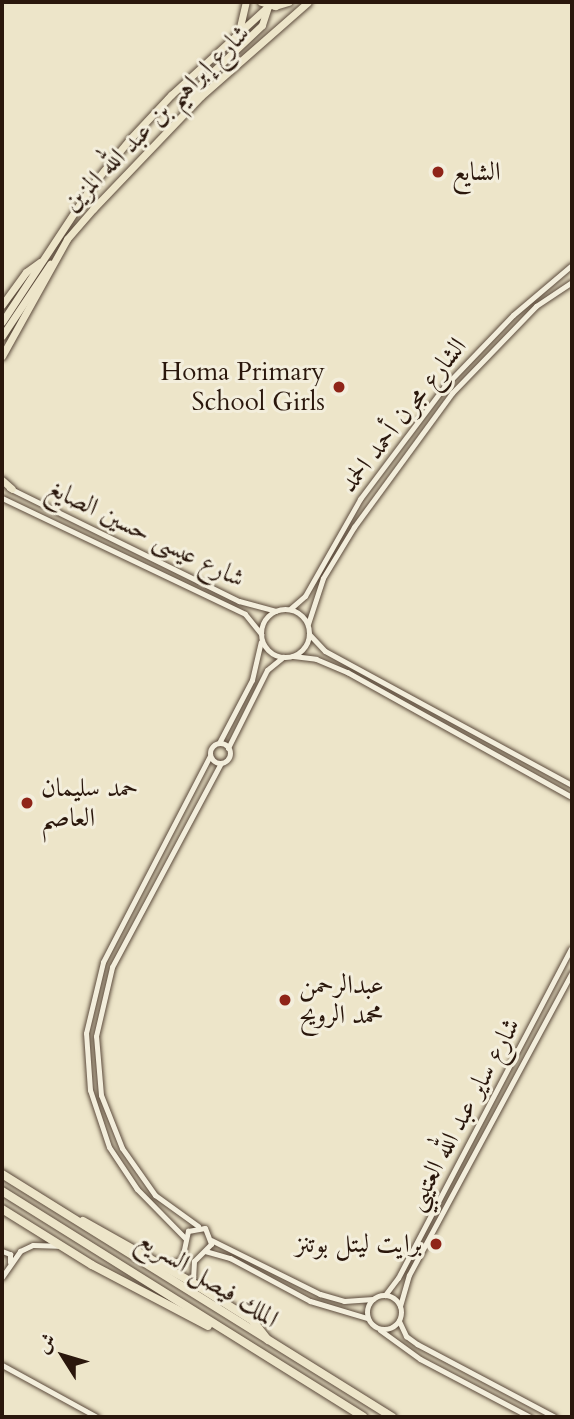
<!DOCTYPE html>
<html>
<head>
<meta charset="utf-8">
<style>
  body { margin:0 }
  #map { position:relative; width:574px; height:1419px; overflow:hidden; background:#ede5c9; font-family:Cardo,Amiri,serif }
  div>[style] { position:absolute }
  .roads { filter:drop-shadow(0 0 2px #5b4a3b) drop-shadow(0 0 2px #5b4a3b) }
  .minor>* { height:5px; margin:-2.5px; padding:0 2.5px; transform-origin:2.5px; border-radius:2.5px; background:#f3eedc }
  .minor>.ring { margin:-2.5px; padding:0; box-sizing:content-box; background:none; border:5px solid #f3eedc; border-radius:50% }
  .major>* { height:7px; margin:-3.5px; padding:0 3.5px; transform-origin:3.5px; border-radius:3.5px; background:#ede5c9 }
  .highway>* { height:8px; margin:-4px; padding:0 4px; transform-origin:4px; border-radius:4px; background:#ede5c9 }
  .dots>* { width:19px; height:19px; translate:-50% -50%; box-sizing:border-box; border:4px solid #f3eedc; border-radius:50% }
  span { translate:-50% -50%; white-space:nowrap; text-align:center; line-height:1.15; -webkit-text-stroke:6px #f3eedc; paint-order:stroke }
  .street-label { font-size:26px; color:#2a170c }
  .poi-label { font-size:26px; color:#2a170c }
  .left { translate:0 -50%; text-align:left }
  .right { translate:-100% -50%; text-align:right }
  .frame { position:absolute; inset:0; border:4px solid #2a170c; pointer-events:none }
  .north { position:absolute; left:28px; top:1321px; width:70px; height:70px; -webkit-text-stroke:5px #f3eedc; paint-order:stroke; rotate:307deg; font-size:19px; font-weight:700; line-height:28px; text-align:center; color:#2a170c }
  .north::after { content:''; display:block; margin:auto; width:24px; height:32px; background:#2a170c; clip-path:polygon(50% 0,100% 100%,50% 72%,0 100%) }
</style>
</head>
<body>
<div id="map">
  <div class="roads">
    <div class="minor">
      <div style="left:9px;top:488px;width:256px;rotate:26.2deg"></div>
      <div style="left:239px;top:601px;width:38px;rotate:15deg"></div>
      <div style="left:2px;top:498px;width:269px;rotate:25.5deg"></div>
      <div style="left:245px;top:614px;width:26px;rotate:51deg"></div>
      <div class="ring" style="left:261px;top:609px;width:43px;height:43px"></div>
      <div style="left:290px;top:609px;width:20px;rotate:-41deg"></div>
      <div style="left:305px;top:596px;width:112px;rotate:-60.4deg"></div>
      <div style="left:360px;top:499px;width:140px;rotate:-53.1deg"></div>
      <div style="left:444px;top:387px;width:100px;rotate:-46.2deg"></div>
      <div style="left:513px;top:315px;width:77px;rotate:-40.3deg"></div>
      <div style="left:308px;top:624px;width:48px;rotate:-71.9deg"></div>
      <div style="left:323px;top:578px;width:60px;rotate:-58.7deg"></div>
      <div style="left:354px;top:527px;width:166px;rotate:-53.8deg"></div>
      <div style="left:452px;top:393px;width:121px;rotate:-46deg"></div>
      <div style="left:536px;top:306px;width:43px;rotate:-33.7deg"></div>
      <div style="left:309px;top:634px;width:23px;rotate:47deg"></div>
      <div style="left:325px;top:651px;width:281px;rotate:28.5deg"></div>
      <div style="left:293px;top:656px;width:23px;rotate:7deg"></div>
      <div style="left:316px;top:659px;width:34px;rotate:23deg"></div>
      <div style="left:347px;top:672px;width:257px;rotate:29.1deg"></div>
      <div style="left:219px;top:743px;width:71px;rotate:-62.4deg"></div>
      <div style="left:252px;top:680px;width:39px;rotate:-77deg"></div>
      <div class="ring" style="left:210px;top:743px;width:15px;height:15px"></div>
      <div style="left:228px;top:748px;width:87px;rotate:-63.4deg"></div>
      <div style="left:267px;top:670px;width:21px;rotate:-39deg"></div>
      <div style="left:198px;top:1226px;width:53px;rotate:-144.2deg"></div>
      <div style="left:155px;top:1195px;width:57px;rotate:-125.1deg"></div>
      <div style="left:122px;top:1148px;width:57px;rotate:-111.6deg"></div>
      <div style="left:101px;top:1095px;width:59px;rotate:-94.8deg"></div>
      <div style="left:96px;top:1036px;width:71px;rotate:-76.9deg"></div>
      <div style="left:112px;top:967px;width:231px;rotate:-61.9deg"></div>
      <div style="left:185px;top:1238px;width:69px;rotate:-134.4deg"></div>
      <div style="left:137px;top:1189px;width:50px;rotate:-123.7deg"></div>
      <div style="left:109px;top:1147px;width:60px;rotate:-108.4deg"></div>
      <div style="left:90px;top:1090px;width:57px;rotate:-94deg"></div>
      <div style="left:86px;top:1033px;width:73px;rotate:-76.5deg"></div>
      <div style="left:103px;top:962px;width:232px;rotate:-62.6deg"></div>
      <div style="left:211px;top:1240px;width:122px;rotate:26.4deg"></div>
      <div style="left:320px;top:1294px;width:25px;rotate:16deg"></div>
      <div style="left:344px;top:1301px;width:29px;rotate:-4deg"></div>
      <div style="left:2px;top:1251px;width:9px;rotate:21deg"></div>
      <div style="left:10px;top:1254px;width:8px;rotate:90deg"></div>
      <div style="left:205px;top:1251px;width:26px;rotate:16deg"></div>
      <div style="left:230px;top:1258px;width:91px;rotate:28.3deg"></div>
      <div style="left:310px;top:1301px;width:59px;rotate:16.6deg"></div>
      <div style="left:166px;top:1266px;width:17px;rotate:-24deg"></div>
      <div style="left:182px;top:1259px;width:29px;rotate:-78deg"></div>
      <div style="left:188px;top:1231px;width:17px;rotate:-10deg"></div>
      <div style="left:205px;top:1228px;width:17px;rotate:69deg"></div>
      <div style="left:211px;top:1244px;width:24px;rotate:135deg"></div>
      <div style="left:194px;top:1261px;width:22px;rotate:93deg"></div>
      <div style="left:2px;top:1277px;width:32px;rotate:-55deg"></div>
      <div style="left:20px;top:1251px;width:14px;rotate:-25deg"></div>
      <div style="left:33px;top:1245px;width:24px;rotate:2deg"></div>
      <div class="ring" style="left:367px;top:1295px;width:29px;height:29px"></div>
      <div style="left:385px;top:1295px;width:21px;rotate:-53deg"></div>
      <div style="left:398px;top:1278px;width:372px;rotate:-62.3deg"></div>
      <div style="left:400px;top:1306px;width:32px;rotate:-74deg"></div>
      <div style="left:409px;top:1275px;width:344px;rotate:-61.7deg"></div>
      <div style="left:399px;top:1321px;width:17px;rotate:65deg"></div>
      <div style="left:406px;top:1336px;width:14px;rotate:36deg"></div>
      <div style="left:417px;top:1344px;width:156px;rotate:27.9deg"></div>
      <div style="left:380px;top:1330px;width:49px;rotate:35.9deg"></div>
      <div style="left:420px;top:1359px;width:124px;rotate:27.8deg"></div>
      <div style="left:2px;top:1365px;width:108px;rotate:28.7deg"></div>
    </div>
    <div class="major">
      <div style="left:261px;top:2px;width:15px;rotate:16deg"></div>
      <div style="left:275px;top:6px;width:14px;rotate:-17deg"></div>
      <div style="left:240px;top:27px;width:26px;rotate:-77deg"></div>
      <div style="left:184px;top:109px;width:38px;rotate:-55deg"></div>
      <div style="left:206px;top:78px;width:77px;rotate:-43.4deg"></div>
      <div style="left:262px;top:25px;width:23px;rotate:-72deg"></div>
      <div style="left:2px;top:305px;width:41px;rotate:-54deg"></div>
      <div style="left:26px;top:272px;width:17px;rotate:-36deg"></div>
      <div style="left:2px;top:322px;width:165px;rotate:-56.6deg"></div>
      <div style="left:93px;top:184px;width:57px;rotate:-50.7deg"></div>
      <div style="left:129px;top:140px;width:62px;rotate:-47deg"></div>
      <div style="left:171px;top:95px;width:138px;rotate:-42.4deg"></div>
      <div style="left:2px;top:336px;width:87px;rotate:-56.3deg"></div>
      <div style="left:2px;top:356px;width:134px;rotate:-60.9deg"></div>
      <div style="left:67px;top:239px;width:40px;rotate:-49deg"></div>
      <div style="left:93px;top:209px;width:156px;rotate:-46.3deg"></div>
      <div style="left:201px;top:96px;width:142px;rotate:-41.3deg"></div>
      <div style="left:2px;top:480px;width:13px;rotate:42deg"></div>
    </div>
    <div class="highway">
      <div style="left:2px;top:1174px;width:460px;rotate:31.9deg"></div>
      <div style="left:2px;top:1191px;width:426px;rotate:32deg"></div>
      <div style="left:2px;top:1209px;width:106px;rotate:31.9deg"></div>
      <div style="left:92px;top:1265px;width:131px;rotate:27.7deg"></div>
      <div style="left:83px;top:1221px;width:126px;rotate:29.4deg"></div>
      <div style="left:193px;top:1283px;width:71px;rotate:32.3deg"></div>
      <div style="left:253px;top:1321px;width:24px;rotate:52deg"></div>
    </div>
  </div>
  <div class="dots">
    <div style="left:438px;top:172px;background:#8f2418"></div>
    <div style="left:339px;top:387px;background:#8f2418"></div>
    <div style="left:27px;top:803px;background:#8f2418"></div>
    <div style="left:285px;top:1000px;background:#8f2418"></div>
    <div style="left:436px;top:1244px;background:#8f2418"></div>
  </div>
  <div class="street-label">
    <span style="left:156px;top:118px;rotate:-45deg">شارع إبراهيم بن عبد الله المزين</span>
    <span style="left:403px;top:415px;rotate:-52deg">الشارع مجرن أحمد الحمد</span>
    <span style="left:146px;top:533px;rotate:26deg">شارع عيسى حسين الصايغ</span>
    <span style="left:463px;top:1114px;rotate:-62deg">شارع ساير عبد الله العتيبي</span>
    <span style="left:208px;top:1279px;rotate:32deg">الملك فيصل السريع</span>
  </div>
  <div class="poi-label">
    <span class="left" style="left:452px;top:172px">الشايع</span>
    <span class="right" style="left:325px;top:387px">Homa Primary<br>School Girls</span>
    <span class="left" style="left:41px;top:803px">حمد سليمان<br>العاصم</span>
    <span class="left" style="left:299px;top:1000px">عبدالرحمن<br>محمد الرويح</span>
    <span class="right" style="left:422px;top:1244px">برايت ليتل بوتنز</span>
  </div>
  <div class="frame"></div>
  <div class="north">ش</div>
</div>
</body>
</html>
